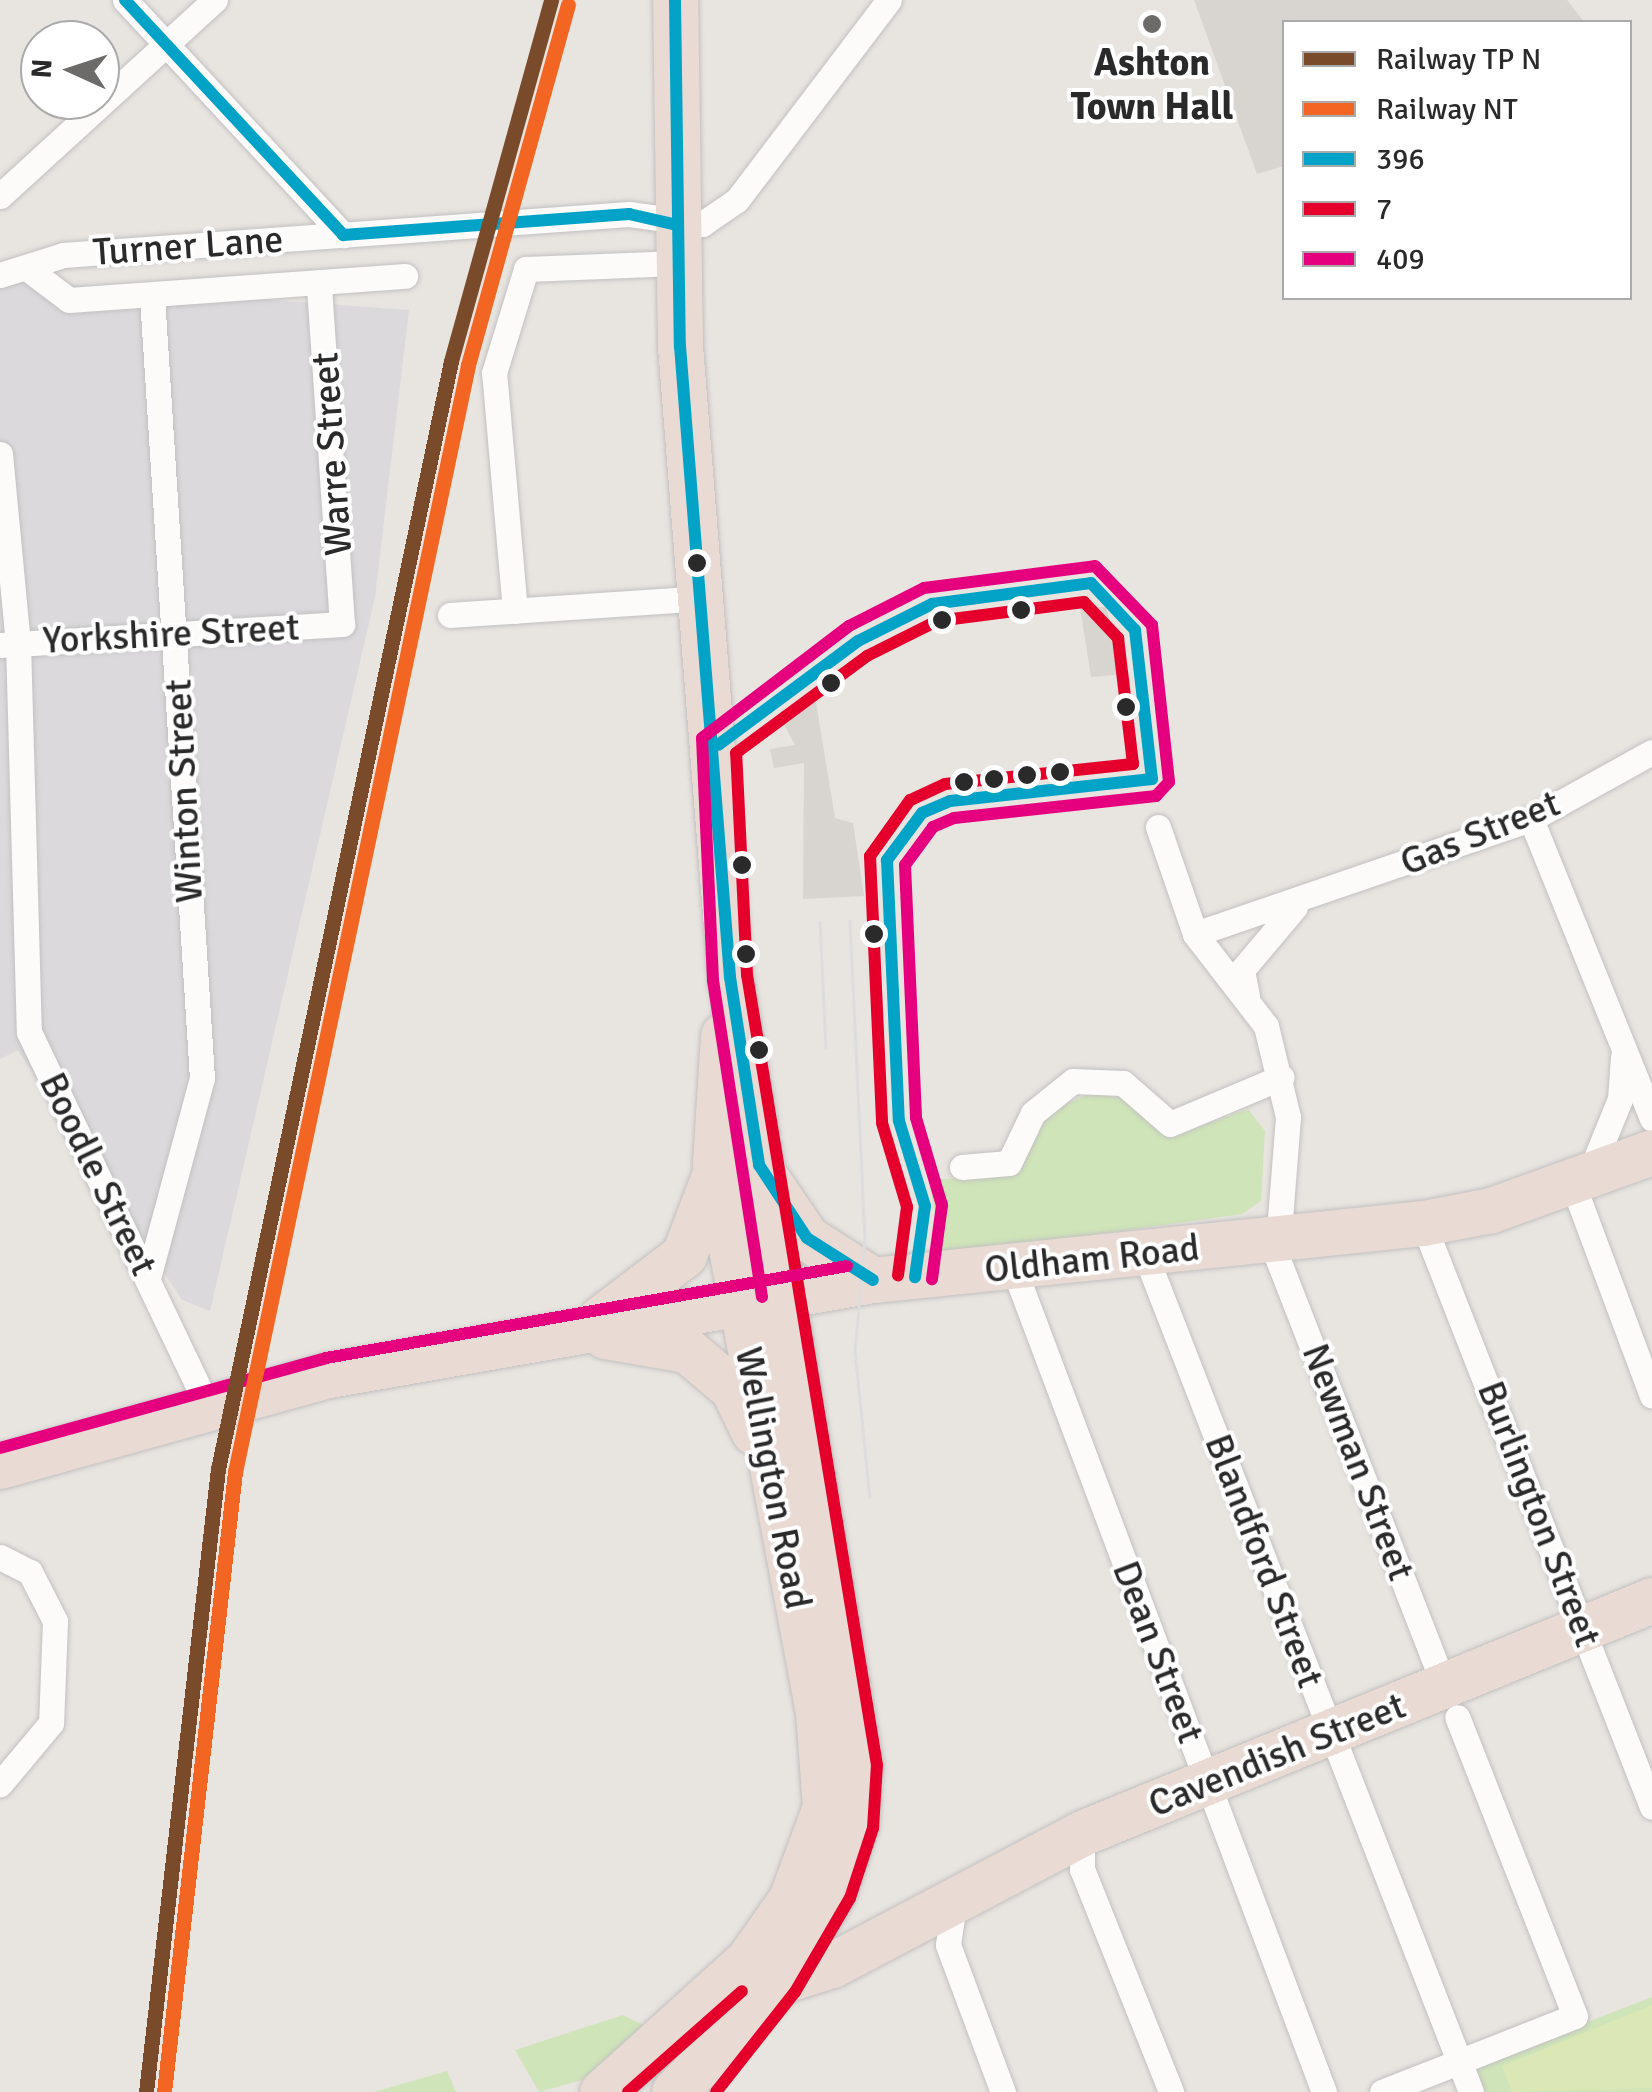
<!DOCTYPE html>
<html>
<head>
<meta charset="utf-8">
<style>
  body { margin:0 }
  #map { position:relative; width:1652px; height:2092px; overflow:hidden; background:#e8e4e0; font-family:Signika,sans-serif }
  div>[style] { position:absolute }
  .industrial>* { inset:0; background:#dbd9dc }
  .green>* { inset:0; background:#cfe4b8 }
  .pitch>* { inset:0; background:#dbe8b5 }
  .plaza>* { inset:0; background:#d8d4cf }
  .roads { filter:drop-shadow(0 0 2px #c2c1c1) drop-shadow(0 0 2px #c2c1c1) }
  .street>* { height:25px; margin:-12.5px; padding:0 12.5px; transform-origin:12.5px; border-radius:12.5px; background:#fcfbfa }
  .highway>* { height:45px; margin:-22.5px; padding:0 22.5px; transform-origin:22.5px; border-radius:22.5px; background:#e9dad3 }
  .tram>* { height:2.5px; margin:-1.25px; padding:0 1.25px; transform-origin:1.25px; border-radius:1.25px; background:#ddddde }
  .bus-1>* { height:12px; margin:-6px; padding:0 6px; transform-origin:6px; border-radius:6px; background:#02a3c6 }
  .bus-2>* { height:12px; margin:-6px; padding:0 6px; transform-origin:6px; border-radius:6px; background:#e4002b }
  .bus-3>* { height:12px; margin:-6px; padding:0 6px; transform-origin:6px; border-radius:6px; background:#e5007d }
  .rail-1>* { height:15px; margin:-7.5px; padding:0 7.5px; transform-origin:7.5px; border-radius:7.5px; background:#7a4b2a }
  .rail-2>* { height:15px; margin:-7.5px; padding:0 7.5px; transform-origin:7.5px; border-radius:7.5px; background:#f26522 }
  .dots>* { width:28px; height:28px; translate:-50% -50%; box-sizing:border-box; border:5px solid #fff; border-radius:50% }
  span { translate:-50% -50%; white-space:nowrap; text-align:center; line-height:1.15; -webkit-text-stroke:8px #fff; paint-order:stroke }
  .poi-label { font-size:38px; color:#2a2a2a; font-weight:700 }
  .street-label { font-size:38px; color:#2a2a2a }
  .legend { position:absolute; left:1282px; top:20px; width:350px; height:280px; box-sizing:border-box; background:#fff; border:2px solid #aaa; margin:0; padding:12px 18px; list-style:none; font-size:30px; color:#2a2a2a }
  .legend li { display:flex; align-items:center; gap:20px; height:50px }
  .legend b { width:50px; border:2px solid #aaa }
  .north { position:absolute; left:20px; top:20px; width:100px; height:100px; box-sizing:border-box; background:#fff; border:2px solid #aaa; border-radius:50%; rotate:273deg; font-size:28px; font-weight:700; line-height:40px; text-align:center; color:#2a2a2a }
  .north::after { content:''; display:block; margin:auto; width:35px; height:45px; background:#6c6b6a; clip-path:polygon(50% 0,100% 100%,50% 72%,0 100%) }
</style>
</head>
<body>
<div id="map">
  <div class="industrial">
    <div style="clip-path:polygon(0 280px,409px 310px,375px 597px,210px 1311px,182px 1300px,18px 1050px,0 1059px)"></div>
  </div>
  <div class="green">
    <div style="clip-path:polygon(1093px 1092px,1127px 1100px,1159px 1132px,1182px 1133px,1248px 1109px,1265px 1131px,1261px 1201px,1242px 1214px,942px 1256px,929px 1180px,1009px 1175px,1050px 1111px)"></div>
    <div style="clip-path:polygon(1652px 1997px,1652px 2092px,1481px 2092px,1471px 2067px)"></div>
    <div style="clip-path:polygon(623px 2015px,647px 2027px,582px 2080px,539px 2092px,515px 2050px)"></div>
    <div style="clip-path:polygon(447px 2071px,456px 2092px,374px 2092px)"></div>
  </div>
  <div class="pitch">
    <div style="clip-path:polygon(1652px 2005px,1652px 2088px,1512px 2092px,1502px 2066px)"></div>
  </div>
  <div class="plaza">
    <div style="clip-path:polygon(1194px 0,1567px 0,1584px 22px,1284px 22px,1284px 166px,1257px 174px)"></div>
    <div style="clip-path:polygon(1106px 607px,1124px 674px,1091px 677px,1080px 608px)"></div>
    <div style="clip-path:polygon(816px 702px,835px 818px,853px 823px,864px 896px,803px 899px,804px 763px,774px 768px,770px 749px,795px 745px,783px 723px)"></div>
  </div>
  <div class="roads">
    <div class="street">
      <div style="left:125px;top:0;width:321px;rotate:47.1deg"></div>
      <div style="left:0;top:196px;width:291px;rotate:-42.4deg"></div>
      <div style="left:28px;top:269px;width:51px;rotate:37.1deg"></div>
      <div style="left:69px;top:300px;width:337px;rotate:-4.1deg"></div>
      <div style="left:0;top:275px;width:66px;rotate:-17.6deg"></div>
      <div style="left:63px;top:255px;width:567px;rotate:-4.14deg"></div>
      <div style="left:629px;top:214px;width:74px;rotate:7.8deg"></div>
      <div style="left:702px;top:224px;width:42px;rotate:-34.4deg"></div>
      <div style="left:737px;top:200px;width:251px;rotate:-52.8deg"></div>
      <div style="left:0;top:454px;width:190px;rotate:84.6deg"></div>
      <div style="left:18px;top:643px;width:389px;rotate:88.4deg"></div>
      <div style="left:29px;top:1032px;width:416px;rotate:64.5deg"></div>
      <div style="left:515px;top:611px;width:239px;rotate:-95deg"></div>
      <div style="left:494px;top:373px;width:109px;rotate:-72.9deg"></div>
      <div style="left:526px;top:269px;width:152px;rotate:-2.3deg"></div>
      <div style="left:450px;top:615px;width:255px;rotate:-3.8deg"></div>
      <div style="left:0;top:645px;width:343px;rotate:-3.5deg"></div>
      <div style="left:342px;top:624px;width:342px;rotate:-93.9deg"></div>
      <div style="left:1531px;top:819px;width:323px;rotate:68deg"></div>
      <div style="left:1158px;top:827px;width:113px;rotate:70.9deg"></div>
      <div style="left:1195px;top:934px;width:116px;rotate:52.3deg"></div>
      <div style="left:1266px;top:1026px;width:94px;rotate:76.4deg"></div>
      <div style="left:1288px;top:1117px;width:140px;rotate:94.5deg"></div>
      <div style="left:1277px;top:1257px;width:464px;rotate:68.7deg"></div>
      <div style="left:1195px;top:934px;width:355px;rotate:-18.9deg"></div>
      <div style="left:1531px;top:819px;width:138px;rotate:-29deg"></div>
      <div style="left:1247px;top:996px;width:26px;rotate:-101deg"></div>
      <div style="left:1242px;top:970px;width:82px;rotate:-49.9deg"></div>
      <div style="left:962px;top:1167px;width:47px;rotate:-4.9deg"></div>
      <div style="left:1009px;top:1163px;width:55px;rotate:-64.4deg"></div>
      <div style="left:1033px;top:1113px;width:51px;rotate:-38.7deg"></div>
      <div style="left:1073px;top:1081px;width:50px;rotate:2.3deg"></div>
      <div style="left:1123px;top:1083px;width:62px;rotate:41.1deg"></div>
      <div style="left:1170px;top:1124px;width:121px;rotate:-22.8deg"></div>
      <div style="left:1589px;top:1175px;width:82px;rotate:-67.8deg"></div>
      <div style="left:1620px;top:1099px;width:42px;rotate:-85.9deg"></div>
      <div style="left:1572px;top:1182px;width:228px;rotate:69.5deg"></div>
      <div style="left:1423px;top:1223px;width:627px;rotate:68.59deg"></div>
      <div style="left:1145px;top:1254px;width:899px;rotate:68.74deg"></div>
      <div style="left:1014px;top:1269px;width:879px;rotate:69.36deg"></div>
      <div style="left:148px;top:1278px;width:207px;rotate:-74.9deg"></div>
      <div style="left:202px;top:1078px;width:783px;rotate:-93.66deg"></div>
      <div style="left:0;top:1557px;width:34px;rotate:27deg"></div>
      <div style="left:30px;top:1572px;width:55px;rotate:63deg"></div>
      <div style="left:55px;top:1621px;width:102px;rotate:92.2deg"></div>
      <div style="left:51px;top:1723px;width:80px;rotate:129.9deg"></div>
      <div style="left:1082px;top:1833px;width:36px;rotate:90deg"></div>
      <div style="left:1082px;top:1869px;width:240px;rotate:68.2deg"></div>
      <div style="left:954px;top:1903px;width:42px;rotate:98.1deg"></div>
      <div style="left:948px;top:1945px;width:157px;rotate:69.5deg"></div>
      <div style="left:1382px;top:2092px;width:207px;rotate:-21.5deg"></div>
      <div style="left:1575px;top:2016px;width:321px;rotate:-111.5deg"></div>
    </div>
    <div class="highway">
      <div style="left:767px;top:1179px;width:71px;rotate:55.9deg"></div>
      <div style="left:807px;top:1238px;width:78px;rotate:32.5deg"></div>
      <div style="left:600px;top:1319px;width:106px;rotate:-37.3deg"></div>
      <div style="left:684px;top:1255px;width:79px;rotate:-69.3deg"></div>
      <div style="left:605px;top:1336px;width:83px;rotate:9.7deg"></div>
      <div style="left:687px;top:1350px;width:60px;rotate:40.3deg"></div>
      <div style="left:733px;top:1389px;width:47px;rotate:64.5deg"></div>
      <div style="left:0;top:1466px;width:341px;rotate:-15.5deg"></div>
      <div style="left:329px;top:1375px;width:552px;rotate:-9.91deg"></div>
      <div style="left:873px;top:1280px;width:553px;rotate:-5.92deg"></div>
      <div style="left:1423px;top:1223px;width:69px;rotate:-10.8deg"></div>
      <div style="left:1491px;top:1210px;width:171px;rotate:-19.8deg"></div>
      <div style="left:781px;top:1981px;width:53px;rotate:-17.4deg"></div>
      <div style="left:832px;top:1965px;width:283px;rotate:-27.8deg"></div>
      <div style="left:1082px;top:1833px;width:616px;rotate:-22.23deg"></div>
      <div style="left:602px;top:2092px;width:198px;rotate:-42.1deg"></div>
      <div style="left:749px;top:1959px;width:73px;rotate:-55deg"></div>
      <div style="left:791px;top:1899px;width:98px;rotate:-69.7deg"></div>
      <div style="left:825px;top:1807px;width:95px;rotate:-94.2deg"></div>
      <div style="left:818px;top:1712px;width:559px;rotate:-100.63deg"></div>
      <div style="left:715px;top:1163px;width:128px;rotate:-86.4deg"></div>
      <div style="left:674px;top:2092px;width:154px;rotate:-46.1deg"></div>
      <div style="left:781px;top:1981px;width:104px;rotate:-59.5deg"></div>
      <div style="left:834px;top:1891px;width:71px;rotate:-71.8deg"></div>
      <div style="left:856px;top:1824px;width:60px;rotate:-86.2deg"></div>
      <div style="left:860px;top:1764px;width:798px;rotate:-99.38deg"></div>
      <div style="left:730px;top:977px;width:633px;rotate:-94.53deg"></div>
      <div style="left:680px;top:346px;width:346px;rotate:-90.8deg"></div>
    </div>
  </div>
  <div class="tram">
    <div style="left:850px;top:921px;width:319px;rotate:87.3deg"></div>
    <div style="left:865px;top:1240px;width:112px;rotate:95.1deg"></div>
    <div style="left:855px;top:1352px;width:146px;rotate:84.1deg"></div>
    <div style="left:820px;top:922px;width:125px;rotate:87.3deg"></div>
  </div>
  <div class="bus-1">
    <div style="left:125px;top:0;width:321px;rotate:47.1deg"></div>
    <div style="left:343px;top:235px;width:287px;rotate:-4.2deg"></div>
    <div style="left:629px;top:214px;width:49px;rotate:12.9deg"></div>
    <div style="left:675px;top:0;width:346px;rotate:89.2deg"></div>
    <div style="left:680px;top:346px;width:633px;rotate:85.47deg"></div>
    <div style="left:730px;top:977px;width:190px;rotate:81.2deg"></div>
    <div style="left:759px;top:1165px;width:87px;rotate:56.7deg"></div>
    <div style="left:807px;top:1238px;width:78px;rotate:32.5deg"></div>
    <div style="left:718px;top:745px;width:174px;rotate:-36.6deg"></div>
    <div style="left:858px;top:641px;width:83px;rotate:-26.6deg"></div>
    <div style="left:932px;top:604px;width:160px;rotate:-7.5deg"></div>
    <div style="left:1091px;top:583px;width:64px;rotate:46.9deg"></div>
    <div style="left:1135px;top:630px;width:150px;rotate:83.5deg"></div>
    <div style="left:1152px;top:779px;width:203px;rotate:173.8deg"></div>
    <div style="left:950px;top:801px;width:30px;rotate:157deg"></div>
    <div style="left:922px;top:813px;width:59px;rotate:126.7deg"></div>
    <div style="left:887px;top:860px;width:261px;rotate:87.4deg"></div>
    <div style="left:899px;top:1121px;width:89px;rotate:73deg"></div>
    <div style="left:925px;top:1206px;width:72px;rotate:98deg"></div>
  </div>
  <div class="bus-2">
    <div style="left:628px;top:2092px;width:152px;rotate:-41.5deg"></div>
    <div style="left:716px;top:2092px;width:127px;rotate:-51.7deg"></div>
    <div style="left:795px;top:1992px;width:109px;rotate:-59.7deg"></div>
    <div style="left:850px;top:1898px;width:74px;rotate:-71.8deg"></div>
    <div style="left:873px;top:1828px;width:63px;rotate:-86.4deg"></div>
    <div style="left:877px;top:1765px;width:801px;rotate:-99.34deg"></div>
    <div style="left:747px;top:975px;width:222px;rotate:-92.8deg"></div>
    <div style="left:736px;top:753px;width:163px;rotate:-36.5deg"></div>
    <div style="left:867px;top:656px;width:78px;rotate:-26.6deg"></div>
    <div style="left:937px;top:621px;width:148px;rotate:-7.4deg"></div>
    <div style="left:1084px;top:602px;width:50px;rotate:46.6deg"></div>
    <div style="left:1118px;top:638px;width:127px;rotate:83.2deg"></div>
    <div style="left:1133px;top:764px;width:189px;rotate:173.9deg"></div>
    <div style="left:945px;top:784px;width:38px;rotate:155deg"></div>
    <div style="left:910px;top:800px;width:69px;rotate:125.5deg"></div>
    <div style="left:870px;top:856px;width:267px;rotate:87.4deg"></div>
    <div style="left:882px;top:1123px;width:88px;rotate:73.4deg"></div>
    <div style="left:907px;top:1207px;width:69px;rotate:97.5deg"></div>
  </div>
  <div class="bus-3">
    <div style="left:762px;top:1297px;width:321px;rotate:-98.8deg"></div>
    <div style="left:713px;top:980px;width:242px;rotate:-92.6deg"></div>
    <div style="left:702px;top:738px;width:185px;rotate:-37.3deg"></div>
    <div style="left:849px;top:626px;width:84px;rotate:-26.9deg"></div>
    <div style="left:924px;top:588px;width:172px;rotate:-7.3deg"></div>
    <div style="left:1095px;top:566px;width:82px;rotate:46deg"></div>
    <div style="left:1152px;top:625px;width:158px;rotate:83.8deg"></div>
    <div style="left:1169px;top:782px;width:19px;rotate:133deg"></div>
    <div style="left:1156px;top:796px;width:203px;rotate:173.8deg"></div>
    <div style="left:954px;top:818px;width:23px;rotate:157deg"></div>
    <div style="left:933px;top:827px;width:47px;rotate:126.4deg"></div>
    <div style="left:905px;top:865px;width:253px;rotate:87.5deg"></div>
    <div style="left:916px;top:1118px;width:91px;rotate:73.4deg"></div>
    <div style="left:942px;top:1205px;width:75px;rotate:97.7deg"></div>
    <div style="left:0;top:1448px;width:338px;rotate:-15.4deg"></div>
    <div style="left:326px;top:1358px;width:529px;rotate:-10.01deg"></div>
  </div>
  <div class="rail-1">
    <div style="left:146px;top:2092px;width:627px;rotate:-83.41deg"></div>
    <div style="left:218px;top:1469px;width:1132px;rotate:-78.12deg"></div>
    <div style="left:451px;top:361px;width:375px;rotate:-74.5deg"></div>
  </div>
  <div class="rail-2">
    <div style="left:164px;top:2092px;width:624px;rotate:-83.47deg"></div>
    <div style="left:235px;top:1472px;width:1131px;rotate:-78.11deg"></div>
    <div style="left:468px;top:365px;width:374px;rotate:-74.5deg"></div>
  </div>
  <div class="dots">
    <div style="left:1152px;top:24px;background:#6c6b6a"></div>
    <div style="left:697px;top:563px;background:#2a2a2a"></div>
    <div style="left:1021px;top:610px;background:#2a2a2a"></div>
    <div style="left:942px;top:620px;background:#2a2a2a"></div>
    <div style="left:831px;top:683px;background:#2a2a2a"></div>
    <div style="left:1126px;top:707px;background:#2a2a2a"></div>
    <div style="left:1060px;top:772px;background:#2a2a2a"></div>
    <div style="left:1027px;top:775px;background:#2a2a2a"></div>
    <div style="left:994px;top:779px;background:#2a2a2a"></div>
    <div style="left:964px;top:782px;background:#2a2a2a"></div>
    <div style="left:742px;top:865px;background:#2a2a2a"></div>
    <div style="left:874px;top:934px;background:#2a2a2a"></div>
    <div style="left:746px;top:954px;background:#2a2a2a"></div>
    <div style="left:759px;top:1050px;background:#2a2a2a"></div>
  </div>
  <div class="poi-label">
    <span style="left:1152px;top:85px">Ashton<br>Town Hall</span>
  </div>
  <div class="street-label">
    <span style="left:188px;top:246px;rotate:-4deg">Turner Lane</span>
    <span style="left:332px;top:454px;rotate:-94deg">Warre Street</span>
    <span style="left:171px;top:634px;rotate:-3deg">Yorkshire Street</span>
    <span style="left:184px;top:791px;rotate:-93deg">Winton Street</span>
    <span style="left:1480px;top:833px;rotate:-22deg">Gas Street</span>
    <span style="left:98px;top:1174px;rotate:64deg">Boodle Street</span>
    <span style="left:1092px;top:1259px;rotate:-6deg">Oldham Road</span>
    <span style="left:1358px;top:1462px;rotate:69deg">Newman Street</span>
    <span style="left:773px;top:1478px;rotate:79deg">Wellington Road</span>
    <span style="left:1539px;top:1514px;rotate:69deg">Burlington Street</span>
    <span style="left:1264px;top:1561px;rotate:69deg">Blandford Street</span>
    <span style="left:1158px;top:1652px;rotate:69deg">Dean Street</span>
    <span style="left:1277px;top:1755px;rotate:-22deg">Cavendish Street</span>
  </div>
  <ul class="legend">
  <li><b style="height:12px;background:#7a4b2a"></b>Railway TP N</li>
  <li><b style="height:12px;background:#f26522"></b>Railway NT</li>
  <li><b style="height:12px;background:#02a3c6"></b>396</li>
  <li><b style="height:12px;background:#e4002b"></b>7</li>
  <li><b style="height:12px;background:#e5007d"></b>409</li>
  </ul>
  <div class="north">N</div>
</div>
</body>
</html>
